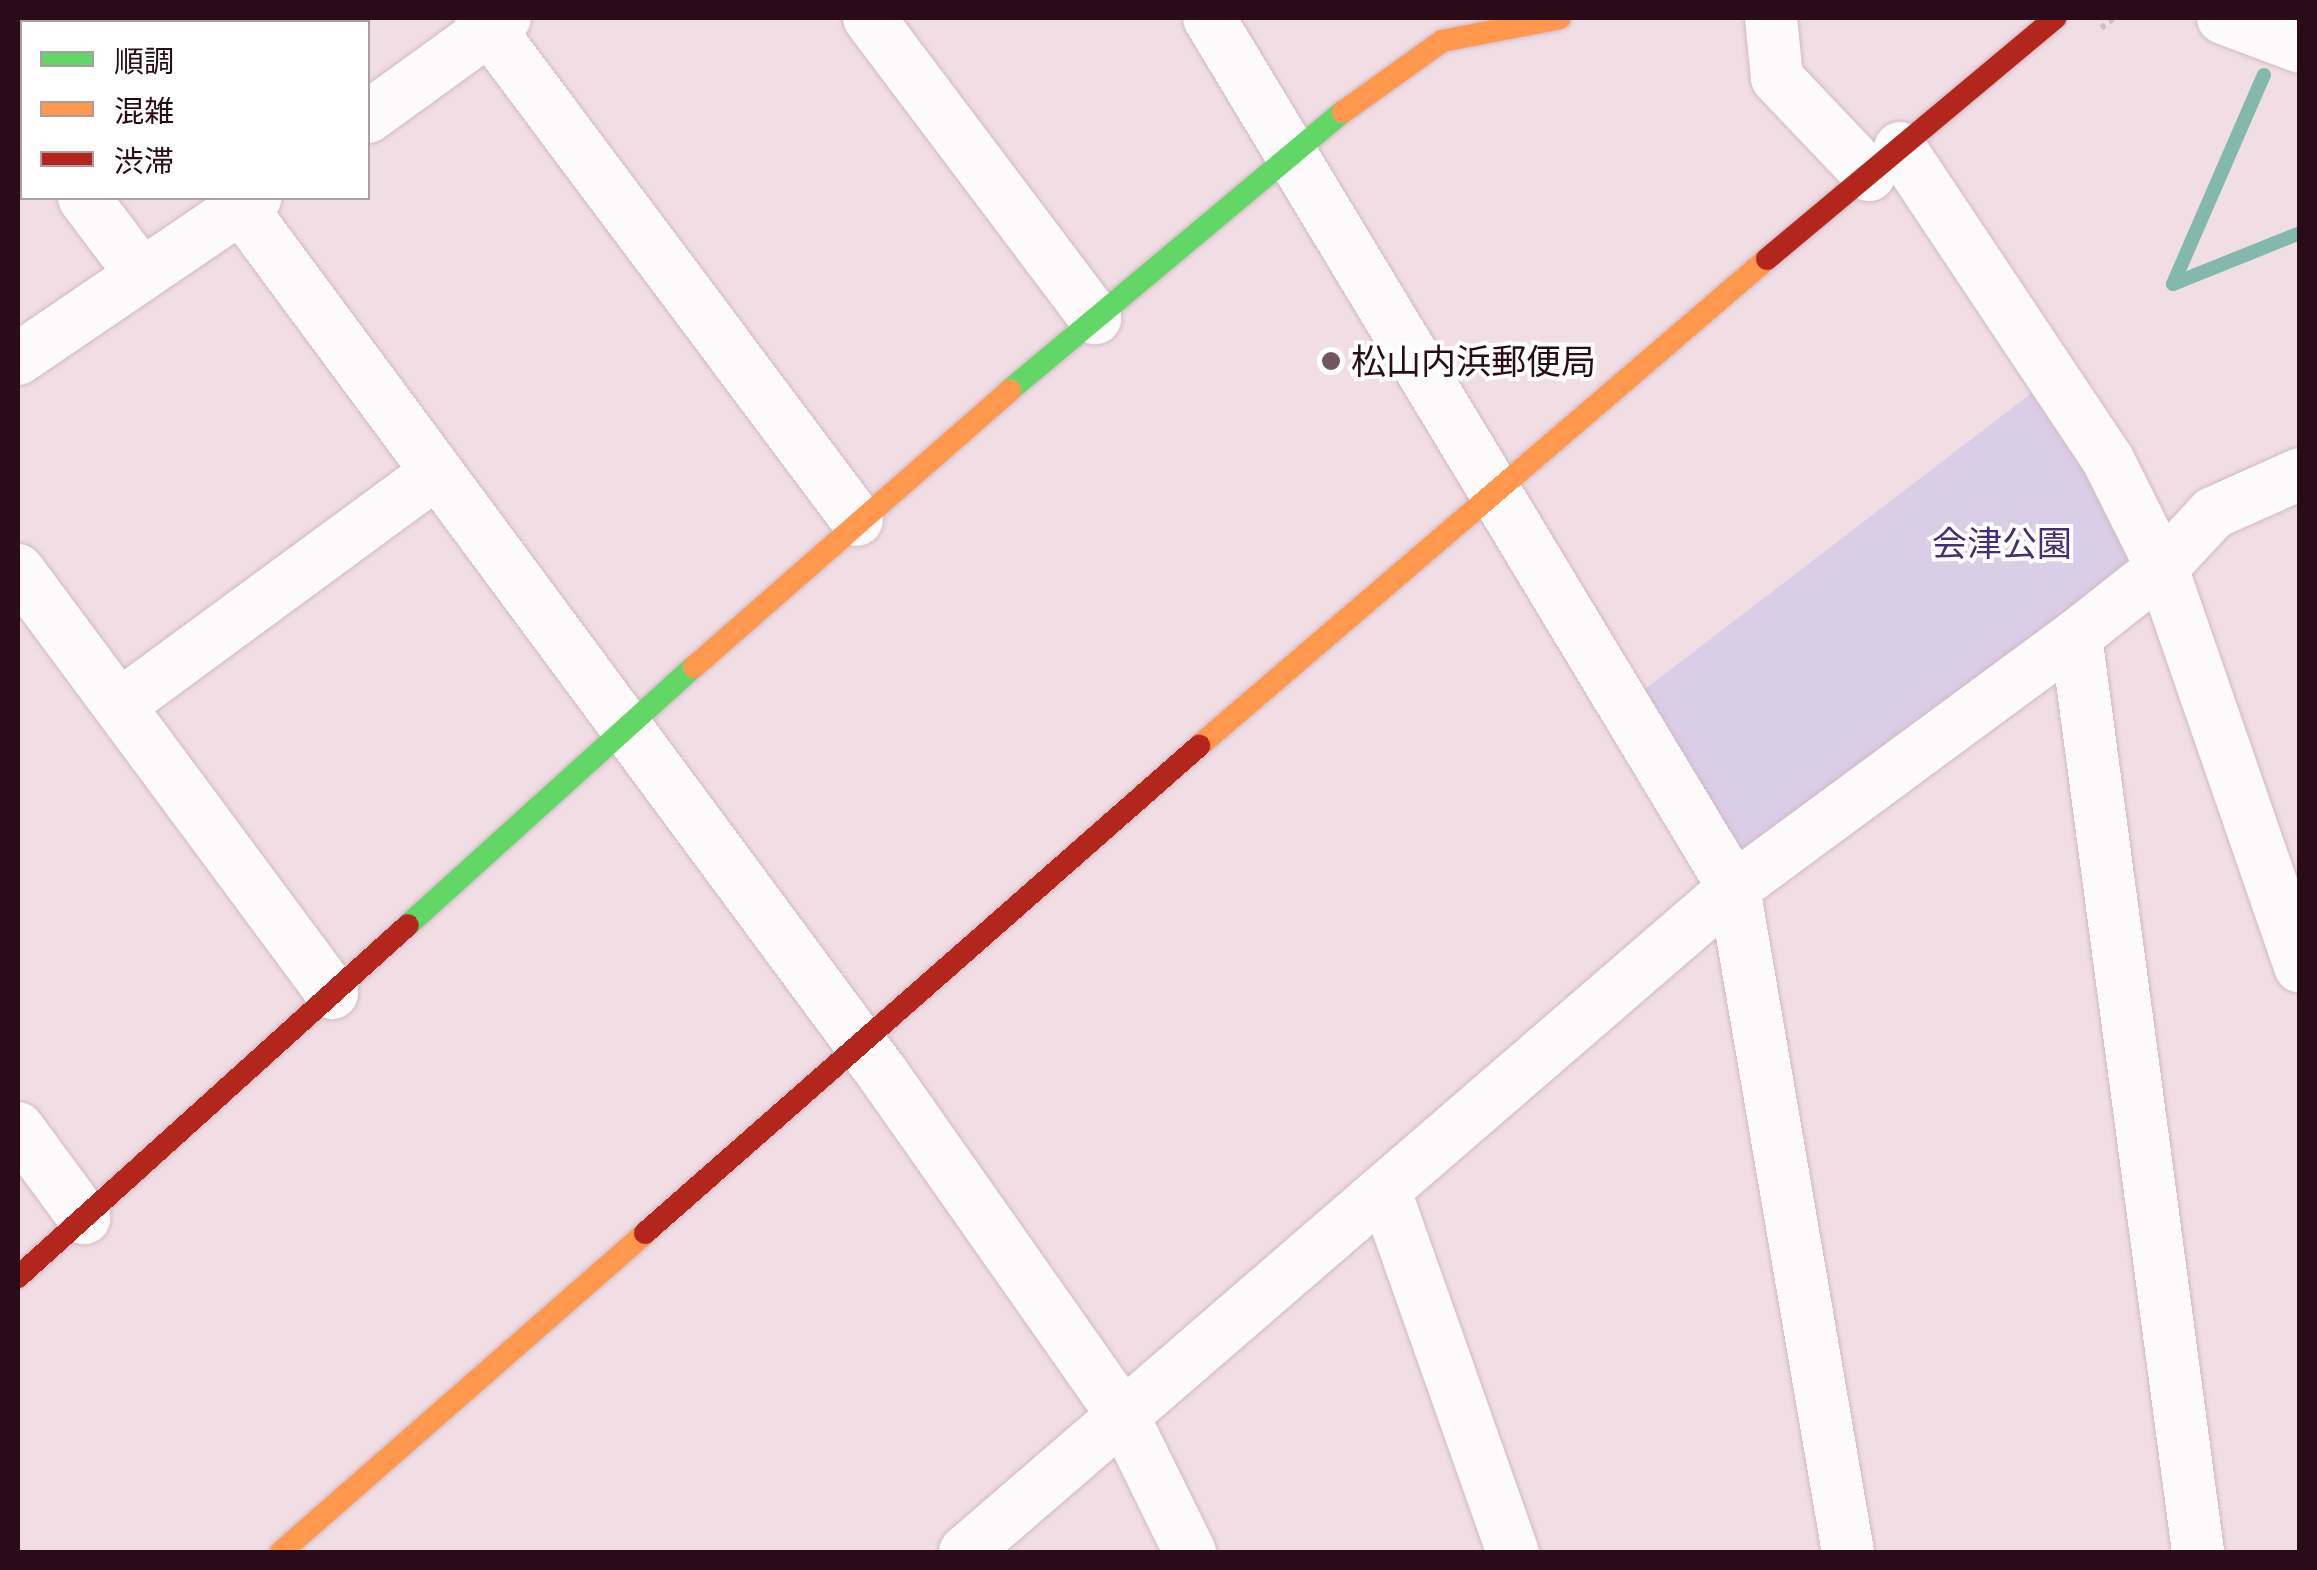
<!DOCTYPE html>
<html>
<head>
<meta charset="utf-8">
<style>
  body { margin:0 }
  #map { position:relative; width:2317px; height:1570px; overflow:hidden; background:#f1dee5; font-family:Mulish,"Noto Sans JP",sans-serif }
  div>[style] { position:absolute }
  .green>* { inset:0; background:#dacde6 }
  .stream>* { height:14px; margin:-7px; padding:0 7px; transform-origin:7px; border-radius:7px; background:#85b8ac }
  .path>* { height:6px; margin-top:-3px; transform-origin:0; background:repeating-linear-gradient(90deg,#cbc1c5 0 5px,transparent 0 10px) }
  .roads { filter:drop-shadow(0 0 2px #d1b9c2) drop-shadow(0 0 2px #d1b9c2) }
  .street>* { height:52px; margin:-26px; padding:0 26px; transform-origin:26px; border-radius:26px; background:#fdfafb }
  .fast>* { height:22px; margin:-11px; padding:0 11px; transform-origin:11px; border-radius:11px; background:#63d668 }
  .slow>* { height:22px; margin:-11px; padding:0 11px; transform-origin:11px; border-radius:11px; background:#ff974d }
  .jam>* { height:22px; margin:-11px; padding:0 11px; transform-origin:11px; border-radius:11px; background:#b3261e }
  .dots>* { width:28px; height:28px; translate:-50% -50%; box-sizing:border-box; border:5px solid #fff; border-radius:50% }
  span { translate:-50% -50%; white-space:nowrap; text-align:center; line-height:1.15; -webkit-text-stroke:8px #fff; paint-order:stroke }
  .poi-label { font-size:35px; color:#2a0c19 }
  .left { translate:0 -50%; text-align:left }
  .park-label { font-size:35px; color:#462e73 }
  .frame { position:absolute; inset:0; border:20px solid #2a0c19; pointer-events:none }
  .legend { position:absolute; left:20px; top:20px; width:350px; height:180px; box-sizing:border-box; background:#fff; border:2px solid #aa9ea3; margin:0; padding:12px 18px; list-style:none; font-size:30px; color:#2a0c19 }
  .legend li { display:flex; align-items:center; gap:20px; height:50px }
  .legend b { width:50px; border:2px solid #aa9ea3 }
</style>
</head>
<body>
<div id="map">
  <div class="green">
    <div style="clip-path:polygon(2037px 389px,2146px 565px,1738px 856px,1645px 689px)"></div>
  </div>
  <div class="stream">
    <div style="left:2173px;top:284px;width:228px;rotate:-66.5deg"></div>
    <div style="left:2173px;top:284px;width:137px;rotate:-21.9deg"></div>
  </div>
  <div class="path">
    <div style="left:2101px;top:28px;width:16px;rotate:-38deg"></div>
  </div>
  <div class="roads">
    <div class="street">
      <div style="left:100px;top:18px;width:6px;rotate:45deg"></div>
      <div style="left:481px;top:18px;width:627px;rotate:53.17deg"></div>
      <div style="left:869px;top:18px;width:376px;rotate:53deg"></div>
      <div style="left:1209px;top:18px;width:1016px;rotate:58.89deg"></div>
      <div style="left:1734px;top:888px;width:674px;rotate:80.26deg"></div>
      <div style="left:1771px;top:18px;width:60px;rotate:84.3deg"></div>
      <div style="left:1777px;top:78px;width:134px;rotate:46.5deg"></div>
      <div style="left:2223px;top:18px;width:82px;rotate:20.6deg"></div>
      <div style="left:24px;top:22px;width:8px;rotate:-30deg"></div>
      <div style="left:368px;top:117px;width:169px;rotate:-35.9deg"></div>
      <div style="left:1900px;top:148px;width:375px;rotate:56.3deg"></div>
      <div style="left:2108px;top:460px;width:121px;rotate:63.4deg"></div>
      <div style="left:2162px;top:568px;width:422px;rotate:70.9deg"></div>
      <div style="left:84px;top:198px;width:96px;rotate:53deg"></div>
      <div style="left:234px;top:198px;width:1090px;rotate:53.47deg"></div>
      <div style="left:883px;top:1074px;width:418px;rotate:54.9deg"></div>
      <div style="left:1123px;top:1416px;width:152px;rotate:63.8deg"></div>
      <div style="left:18px;top:359px;width:287px;rotate:-34.2deg"></div>
      <div style="left:18px;top:570px;width:527px;rotate:53.41deg"></div>
      <div style="left:2076px;top:636px;width:924px;rotate:82.41deg"></div>
      <div style="left:120px;top:705px;width:391px;rotate:-36.3deg"></div>
      <div style="left:18px;top:1128px;width:112px;rotate:53.7deg"></div>
      <div style="left:1387px;top:1197px;width:377px;rotate:70.5deg"></div>
      <div style="left:965px;top:1552px;width:1016px;rotate:-40.81deg"></div>
      <div style="left:1734px;top:888px;width:425px;rotate:-36.4deg"></div>
      <div style="left:2076px;top:636px;width:110px;rotate:-38.3deg"></div>
      <div style="left:2162px;top:568px;width:75px;rotate:-47.2deg"></div>
      <div style="left:2213px;top:513px;width:95px;rotate:-24.1deg"></div>
    </div>
    <div class="fast">
      <div style="left:1010px;top:390px;width:434px;rotate:-39.9deg"></div>
      <div style="left:408px;top:925px;width:385px;rotate:-42.1deg"></div>
    </div>
    <div class="slow">
      <div style="left:1343px;top:112px;width:122px;rotate:-35.6deg"></div>
      <div style="left:1442px;top:41px;width:120px;rotate:-11deg"></div>
      <div style="left:694px;top:667px;width:420px;rotate:-41.2deg"></div>
      <div style="left:1199px;top:746px;width:748px;rotate:-40.61deg"></div>
      <div style="left:281px;top:1552px;width:484px;rotate:-41.2deg"></div>
    </div>
    <div class="jam">
      <div style="left:1767px;top:259px;width:376px;rotate:-39.9deg"></div>
      <div style="left:645px;top:1233px;width:738px;rotate:-41.32deg"></div>
      <div style="left:18px;top:1277px;width:525px;rotate:-42.07deg"></div>
    </div>
  </div>
  <div class="dots">
    <div style="left:1331px;top:361px;background:#705660"></div>
  </div>
  <div class="poi-label">
    <span class="left" style="left:1351px;top:361px">松山内浜郵便局</span>
  </div>
  <div class="park-label">
    <span style="left:2002px;top:543px">会津公園</span>
  </div>
  <div class="frame"></div>
  <ul class="legend">
  <li><b style="height:12px;background:#63d668"></b>順調</li>
  <li><b style="height:12px;background:#ff974d"></b>混雑</li>
  <li><b style="height:12px;background:#b3261e"></b>渋滞</li>
  </ul>
</div>
</body>
</html>
